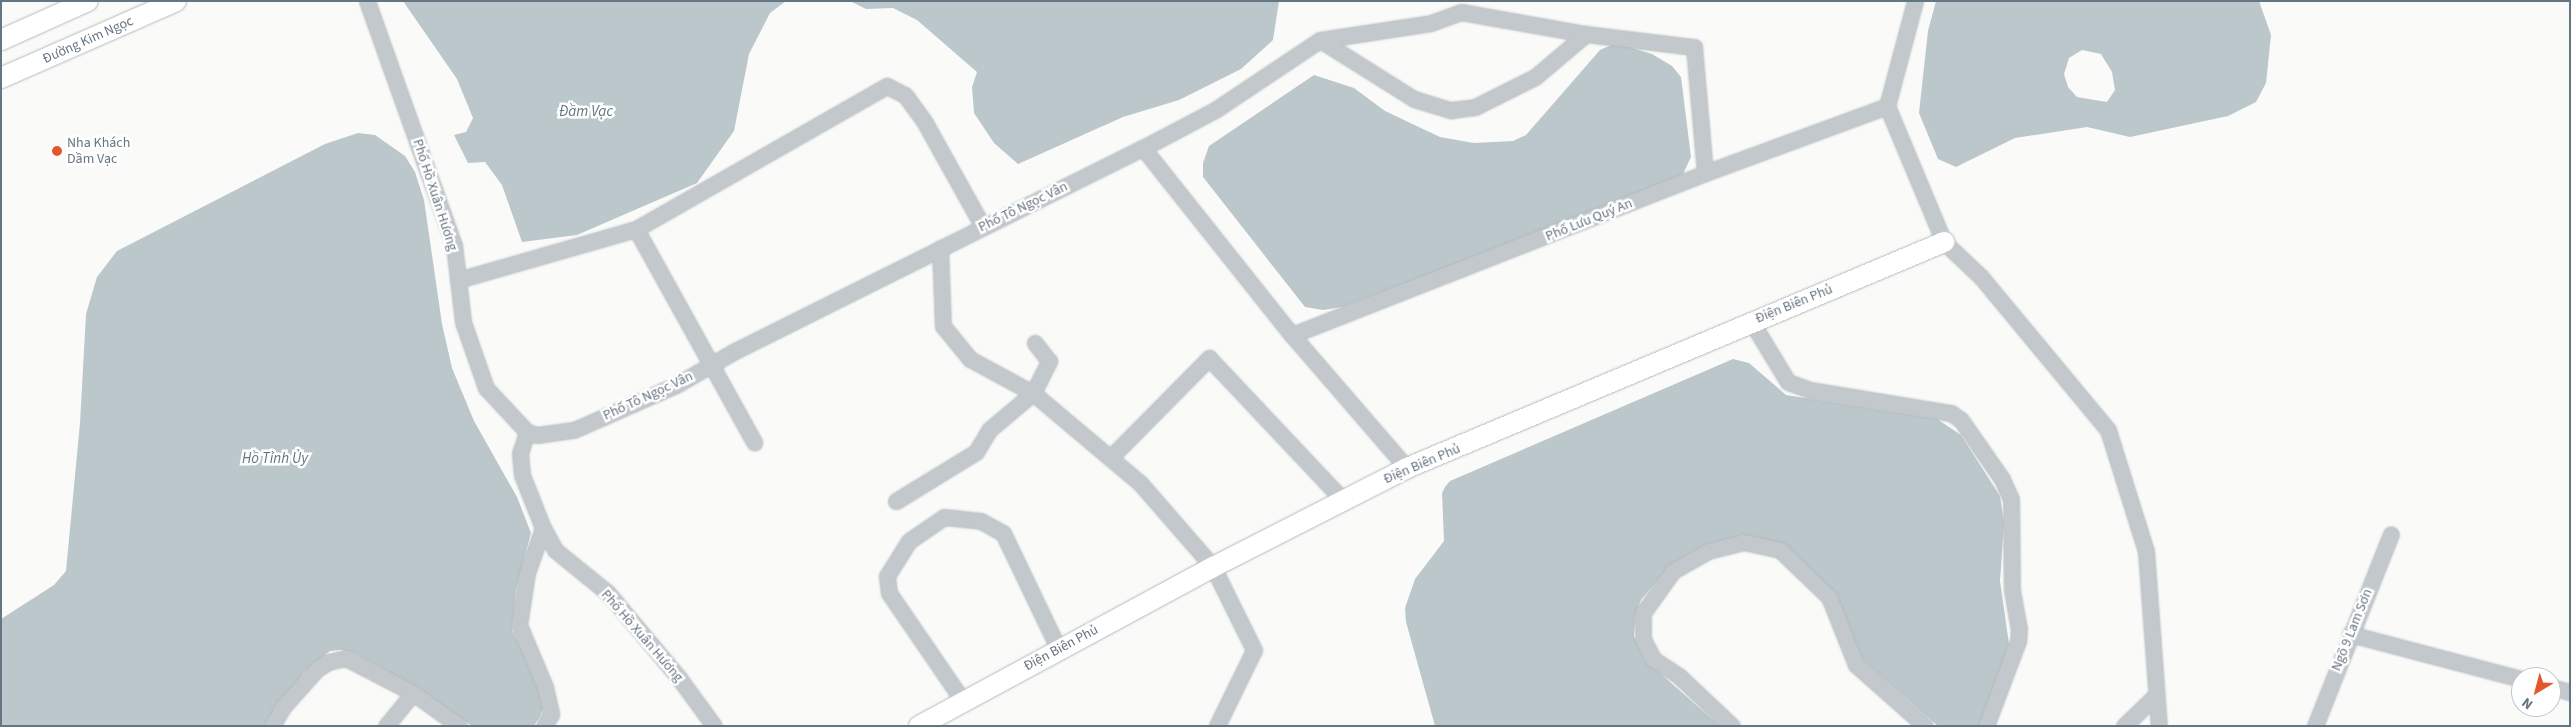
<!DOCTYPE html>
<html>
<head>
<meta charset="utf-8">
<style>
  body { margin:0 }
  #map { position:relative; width:2571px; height:727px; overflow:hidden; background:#fafaf8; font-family:"Source Sans 3",sans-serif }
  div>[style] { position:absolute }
  .water>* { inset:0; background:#bbc7cb }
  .roads { filter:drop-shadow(0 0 1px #b3babf) drop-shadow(0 0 1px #b3babf) }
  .street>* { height:15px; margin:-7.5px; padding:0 7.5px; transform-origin:7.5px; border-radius:7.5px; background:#c3c8cc }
  .secondary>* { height:20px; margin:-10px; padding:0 10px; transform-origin:10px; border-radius:10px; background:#fff }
  .dots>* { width:14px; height:14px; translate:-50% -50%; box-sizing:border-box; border:2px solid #fff; border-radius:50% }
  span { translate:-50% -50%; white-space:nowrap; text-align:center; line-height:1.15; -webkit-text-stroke:5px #fff; paint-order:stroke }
  .street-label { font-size:14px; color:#657683 }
  .poi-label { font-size:14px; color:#657683 }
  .left { translate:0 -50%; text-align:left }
  .water-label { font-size:15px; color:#60757c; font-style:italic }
  .frame { position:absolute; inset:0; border:2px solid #657683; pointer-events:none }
  .north { position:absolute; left:2511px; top:667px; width:50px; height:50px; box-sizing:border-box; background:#fff; border:1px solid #c1c8cd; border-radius:50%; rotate:217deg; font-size:14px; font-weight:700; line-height:20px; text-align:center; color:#657683 }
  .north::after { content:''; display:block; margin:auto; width:18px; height:22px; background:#e4572e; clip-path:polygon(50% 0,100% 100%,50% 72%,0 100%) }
</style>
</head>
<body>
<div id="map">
  <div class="water">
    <div style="clip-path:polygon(403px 1px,786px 1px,770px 13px,749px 54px,734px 131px,697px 183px,577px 235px,522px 242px,502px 185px,485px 162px,468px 163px,454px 135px,466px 132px,473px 118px,457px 79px)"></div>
    <div style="clip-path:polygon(850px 1px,1279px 1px,1273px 40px,1241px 69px,1179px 100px,1123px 117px,1018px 164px,994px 143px,974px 113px,972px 87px,977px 72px,917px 20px,893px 8px,866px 9px)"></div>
    <div style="clip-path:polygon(evenodd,1936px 1px,2259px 1px,2271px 35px,2266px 83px,2256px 102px,2228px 116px,2130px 137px,2087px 127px,2015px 138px,1956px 167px,1938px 159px,1919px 113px,1928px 31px,1936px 1px,2082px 50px,2101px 54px,2112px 72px,2115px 90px,2107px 102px,2077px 97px,2068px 87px,2064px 74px,2069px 58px,2082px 50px)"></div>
    <div style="clip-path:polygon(1616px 43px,1652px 54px,1672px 66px,1681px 77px,1691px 157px,1683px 174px,1664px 185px,1343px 307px,1323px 310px,1305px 307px,1203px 177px,1203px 163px,1209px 146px,1314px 75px,1354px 88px,1385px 111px,1440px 137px,1474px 143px,1513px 141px,1526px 135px,1600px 50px)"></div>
    <div style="clip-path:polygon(358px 133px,375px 135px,405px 156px,415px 172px,424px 200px,442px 324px,452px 368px,474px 421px,517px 497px,531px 533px,516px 590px,512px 631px,532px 668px,544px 704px,541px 715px,534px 726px,472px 726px,416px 687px,354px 653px,341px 650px,330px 651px,304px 672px,264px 726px,1px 726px,1px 619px,54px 585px,66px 571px,80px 423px,86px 314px,97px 277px,117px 251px,325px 144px)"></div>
    <div style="clip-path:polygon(1733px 359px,1749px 363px,1786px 395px,1937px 419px,1961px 435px,2000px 496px,2004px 523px,2000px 581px,2009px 644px,1981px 726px,1938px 726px,1860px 658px,1830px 591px,1751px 536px,1662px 575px,1641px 600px,1636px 613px,1634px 636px,1645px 660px,1720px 726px,1435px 726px,1406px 622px,1405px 608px,1415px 579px,1444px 541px,1442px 493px,1445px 487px,1450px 481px)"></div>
  </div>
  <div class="roads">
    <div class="street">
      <div style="left:367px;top:1px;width:259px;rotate:70.4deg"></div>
      <div style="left:454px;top:245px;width:78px;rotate:83.3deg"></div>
      <div style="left:463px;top:322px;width:70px;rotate:70.8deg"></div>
      <div style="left:486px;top:388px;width:60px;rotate:47deg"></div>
      <div style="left:527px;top:432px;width:22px;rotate:108deg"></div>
      <div style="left:520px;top:453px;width:22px;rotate:85deg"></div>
      <div style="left:522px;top:475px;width:57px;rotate:68.4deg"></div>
      <div style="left:543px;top:528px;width:25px;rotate:61deg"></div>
      <div style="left:555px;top:550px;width:68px;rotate:39.1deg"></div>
      <div style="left:608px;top:593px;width:111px;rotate:50.1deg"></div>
      <div style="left:679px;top:678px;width:59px;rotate:53.9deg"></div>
      <div style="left:1915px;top:1px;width:109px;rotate:104.9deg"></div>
      <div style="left:1887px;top:106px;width:147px;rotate:67.3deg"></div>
      <div style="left:1944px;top:242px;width:51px;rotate:43.4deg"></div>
      <div style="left:1981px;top:277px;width:199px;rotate:50.3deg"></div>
      <div style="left:2108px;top:430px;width:127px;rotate:72.6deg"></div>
      <div style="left:2146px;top:551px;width:175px;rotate:85.8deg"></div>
      <div style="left:1320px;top:40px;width:111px;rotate:32.1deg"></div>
      <div style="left:1414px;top:99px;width:39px;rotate:17deg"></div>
      <div style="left:1451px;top:110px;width:24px;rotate:-7deg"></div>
      <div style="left:1475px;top:107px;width:67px;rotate:-26.6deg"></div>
      <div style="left:1535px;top:77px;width:67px;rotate:-40.1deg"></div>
      <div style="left:1586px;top:34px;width:109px;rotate:6.9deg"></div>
      <div style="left:1694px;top:47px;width:126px;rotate:85deg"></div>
      <div style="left:1143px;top:148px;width:81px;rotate:-27.8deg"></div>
      <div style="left:1215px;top:110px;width:126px;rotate:-33.7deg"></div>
      <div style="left:1320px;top:40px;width:112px;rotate:-8.7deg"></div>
      <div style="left:1431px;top:23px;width:32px;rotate:-20deg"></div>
      <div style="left:1461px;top:12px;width:127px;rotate:10deg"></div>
      <div style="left:636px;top:229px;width:244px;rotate:61deg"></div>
      <div style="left:940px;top:248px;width:78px;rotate:87.8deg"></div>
      <div style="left:943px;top:326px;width:43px;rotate:50.7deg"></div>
      <div style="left:970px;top:359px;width:72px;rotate:28.4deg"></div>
      <div style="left:1033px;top:393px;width:140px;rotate:40.1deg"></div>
      <div style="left:1140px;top:483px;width:111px;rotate:49deg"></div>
      <div style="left:1213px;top:567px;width:93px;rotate:63.7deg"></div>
      <div style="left:1254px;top:650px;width:85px;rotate:116deg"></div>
      <div style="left:458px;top:280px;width:185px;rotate:-16deg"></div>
      <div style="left:636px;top:229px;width:289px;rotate:-29.7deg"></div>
      <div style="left:887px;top:86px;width:20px;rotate:27deg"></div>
      <div style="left:905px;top:95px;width:32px;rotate:54deg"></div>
      <div style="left:924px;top:121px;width:121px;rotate:60.9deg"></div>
      <div style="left:1751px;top:321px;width:71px;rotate:58.8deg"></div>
      <div style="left:1788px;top:382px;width:23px;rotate:20deg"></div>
      <div style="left:1810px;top:390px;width:143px;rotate:9.3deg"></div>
      <div style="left:1951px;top:413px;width:12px;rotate:35deg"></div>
      <div style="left:1961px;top:420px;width:72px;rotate:55.2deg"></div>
      <div style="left:2002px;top:479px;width:22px;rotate:66deg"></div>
      <div style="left:2011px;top:499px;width:91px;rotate:89.4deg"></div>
      <div style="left:2012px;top:590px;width:39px;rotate:80deg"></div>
      <div style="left:2019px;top:628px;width:13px;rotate:94deg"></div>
      <div style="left:2018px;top:641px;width:91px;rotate:110.6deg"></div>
      <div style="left:1292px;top:335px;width:444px;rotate:-21.4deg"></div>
      <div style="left:1705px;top:173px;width:194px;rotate:-20.2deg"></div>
      <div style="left:527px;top:432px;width:10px;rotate:17deg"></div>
      <div style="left:537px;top:435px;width:37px;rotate:-8deg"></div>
      <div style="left:574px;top:430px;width:111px;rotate:-23.8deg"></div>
      <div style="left:676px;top:385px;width:68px;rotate:-30deg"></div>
      <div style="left:735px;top:351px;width:456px;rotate:-26.5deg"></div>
      <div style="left:1143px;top:148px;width:239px;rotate:51.5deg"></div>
      <div style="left:1292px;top:335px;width:176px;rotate:49.2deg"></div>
      <div style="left:1110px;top:458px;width:141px;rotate:-45.3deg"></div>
      <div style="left:1209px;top:358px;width:194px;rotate:46.7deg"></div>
      <div style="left:896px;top:501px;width:94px;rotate:-31.5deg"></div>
      <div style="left:976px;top:452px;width:26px;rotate:-59deg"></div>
      <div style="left:989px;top:430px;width:57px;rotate:-40.1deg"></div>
      <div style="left:1033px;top:393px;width:36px;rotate:-63deg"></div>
      <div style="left:1049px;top:361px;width:23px;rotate:-128deg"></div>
      <div style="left:543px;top:528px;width:48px;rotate:109.6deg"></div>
      <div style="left:527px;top:573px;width:53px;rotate:98.7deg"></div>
      <div style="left:519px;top:625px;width:67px;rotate:67.2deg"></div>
      <div style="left:545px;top:687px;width:28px;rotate:77deg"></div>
      <div style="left:551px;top:714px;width:14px;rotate:120deg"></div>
      <div style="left:2350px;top:634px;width:177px;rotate:14.7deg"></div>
      <div style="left:2551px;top:687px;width:20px;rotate:15deg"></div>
      <div style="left:963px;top:701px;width:131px;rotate:-124.4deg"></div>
      <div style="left:889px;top:593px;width:17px;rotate:-97deg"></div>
      <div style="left:887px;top:576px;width:41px;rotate:-57.8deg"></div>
      <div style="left:909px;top:541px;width:42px;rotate:-34.4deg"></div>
      <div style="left:944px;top:517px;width:37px;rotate:6deg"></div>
      <div style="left:981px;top:521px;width:25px;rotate:29deg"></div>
      <div style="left:1003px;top:533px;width:130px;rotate:64.4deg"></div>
      <div style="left:272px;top:726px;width:22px;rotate:-60deg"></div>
      <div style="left:283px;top:707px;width:51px;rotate:-48.2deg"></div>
      <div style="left:317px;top:669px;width:13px;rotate:-32deg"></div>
      <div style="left:328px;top:662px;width:18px;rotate:-13deg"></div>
      <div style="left:346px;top:658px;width:76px;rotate:27.6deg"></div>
      <div style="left:413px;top:693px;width:57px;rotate:35.7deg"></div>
      <div style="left:386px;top:726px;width:43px;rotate:-50.7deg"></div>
      <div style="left:1732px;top:726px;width:73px;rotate:-136.7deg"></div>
      <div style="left:1679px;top:676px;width:30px;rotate:-147deg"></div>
      <div style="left:1654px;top:660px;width:24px;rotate:-118deg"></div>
      <div style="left:1643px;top:639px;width:26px;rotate:-90deg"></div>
      <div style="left:1643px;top:613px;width:52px;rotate:-54.5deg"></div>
      <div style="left:1673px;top:571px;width:40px;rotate:-29.7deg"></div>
      <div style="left:1708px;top:551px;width:36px;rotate:-14deg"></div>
      <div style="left:1743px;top:542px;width:38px;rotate:12deg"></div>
      <div style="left:1780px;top:550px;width:68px;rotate:43.8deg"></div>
      <div style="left:1829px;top:597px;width:73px;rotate:68.3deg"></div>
      <div style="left:1856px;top:665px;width:92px;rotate:41.5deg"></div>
      <div style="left:2124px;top:726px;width:43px;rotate:-44.1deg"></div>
      <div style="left:2315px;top:726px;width:206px;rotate:-68.4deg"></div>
    </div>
    <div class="secondary">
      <div style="left:1px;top:40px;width:95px;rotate:-24.1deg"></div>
      <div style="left:1px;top:78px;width:191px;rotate:-23.7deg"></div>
      <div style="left:919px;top:726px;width:334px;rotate:-28.4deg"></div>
      <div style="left:1213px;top:567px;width:218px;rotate:-27deg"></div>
      <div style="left:1407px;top:468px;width:583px;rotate:-22.82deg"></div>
    </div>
  </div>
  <div class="dots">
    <div style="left:57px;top:151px;background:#e4572e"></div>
  </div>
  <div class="street-label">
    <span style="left:88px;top:40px;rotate:-24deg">Đường Kim Ngọc</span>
    <span style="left:435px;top:195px;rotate:72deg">Phố Hồ Xuân Hương</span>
    <span style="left:1023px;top:207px;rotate:-26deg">Phố Tô Ngọc Vân</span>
    <span style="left:1589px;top:220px;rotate:-22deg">Phố Lưu Quý An</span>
    <span style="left:1794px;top:304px;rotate:-22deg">Điện Biên Phủ</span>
    <span style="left:648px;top:396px;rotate:-25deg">Phố Tô Ngọc Vân</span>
    <span style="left:1422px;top:464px;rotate:-23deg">Điện Biên Phủ</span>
    <span style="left:2352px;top:630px;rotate:-68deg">Ngõ 9 Lam Sơn</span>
    <span style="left:642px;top:636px;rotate:49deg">Phố Hồ Xuân Hương</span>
    <span style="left:1061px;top:648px;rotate:-28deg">Điện Biên Phủ</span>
  </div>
  <div class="poi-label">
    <span class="left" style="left:67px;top:151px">Nha Khách<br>Dầm Vạc</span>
  </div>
  <div class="water-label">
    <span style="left:586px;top:112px">Đầm Vạc</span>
    <span style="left:275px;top:459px">Hồ Tỉnh Ủy</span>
  </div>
  <div class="frame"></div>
  <div class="north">N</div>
</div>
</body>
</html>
